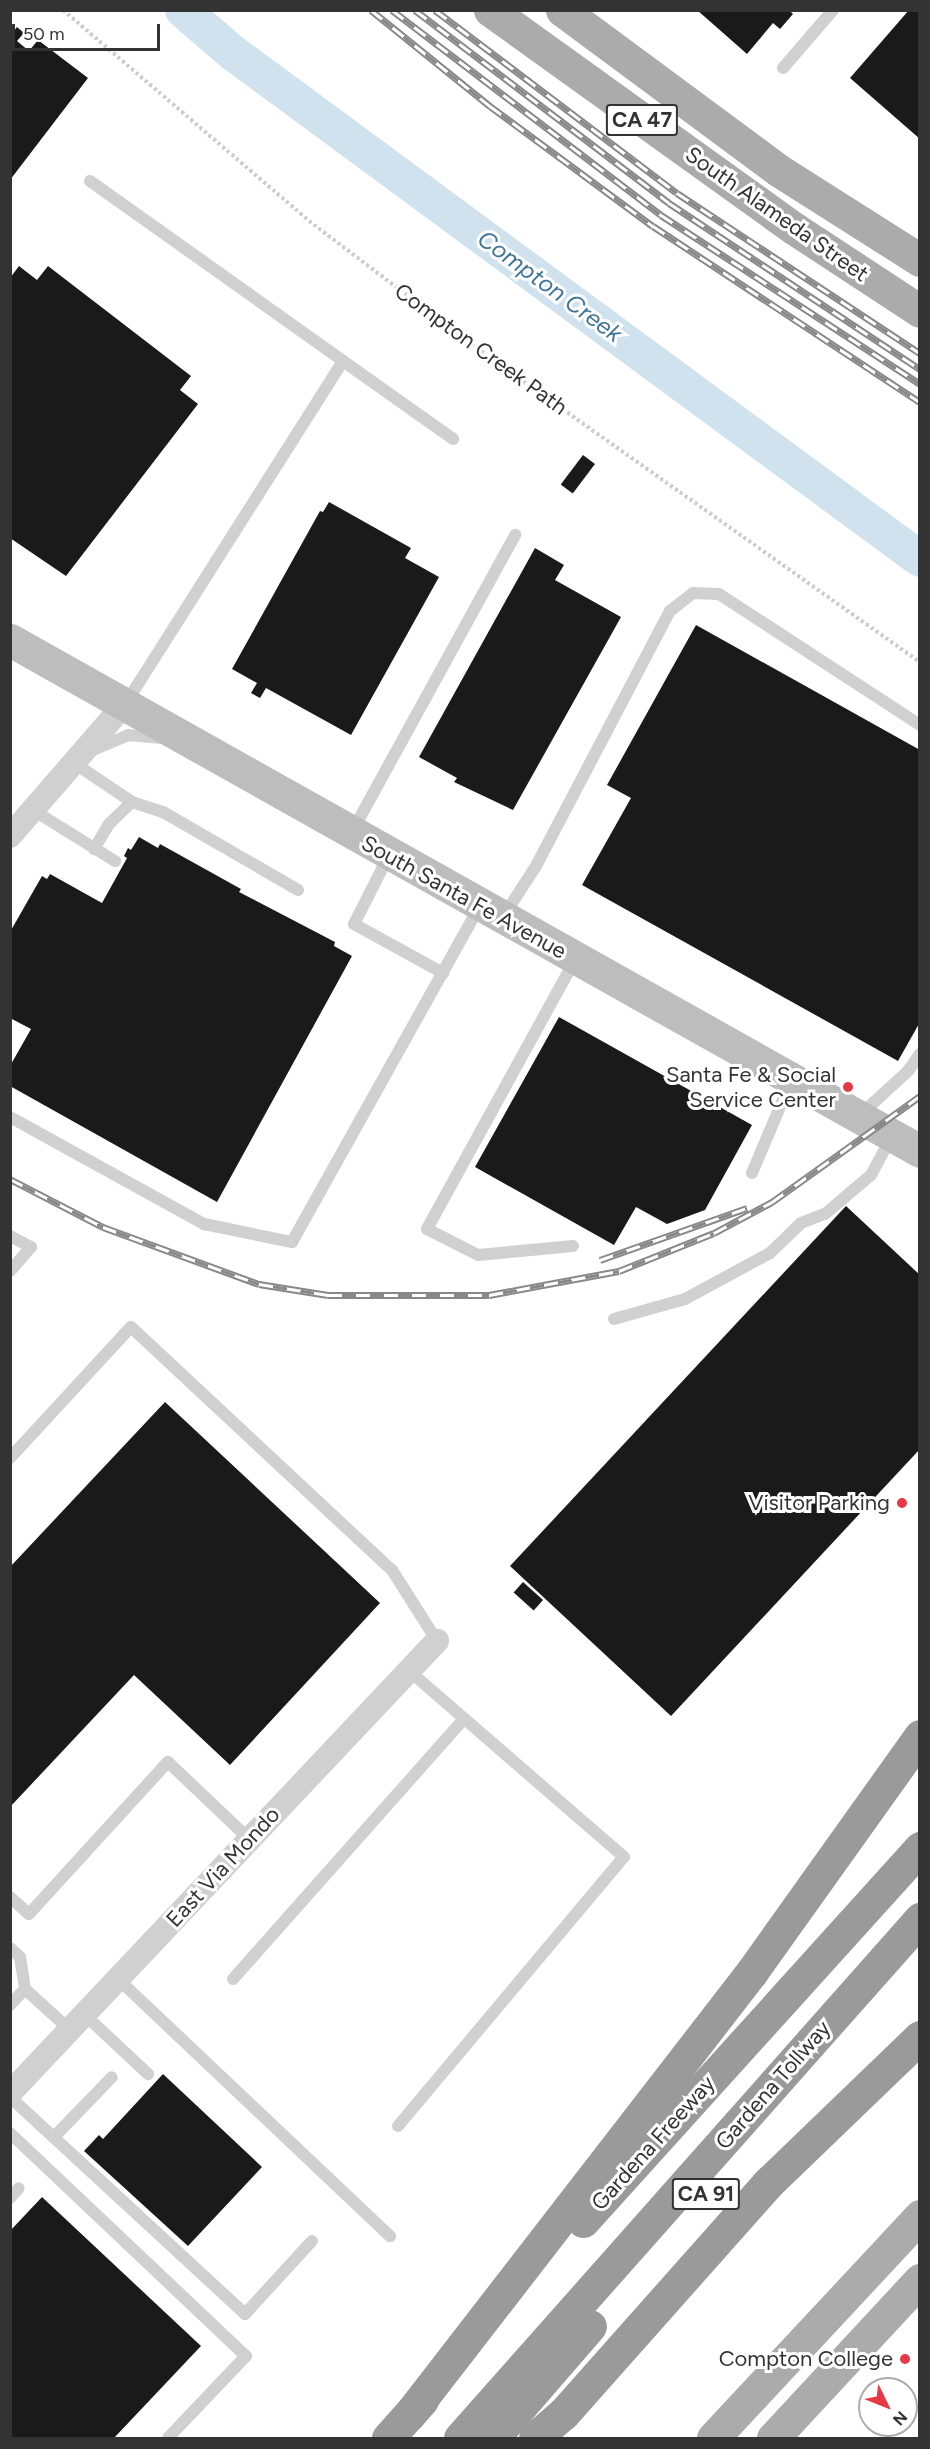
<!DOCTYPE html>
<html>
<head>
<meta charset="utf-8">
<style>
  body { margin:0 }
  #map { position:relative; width:930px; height:2449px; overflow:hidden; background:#fff; font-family:Figtree,sans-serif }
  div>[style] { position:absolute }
  .river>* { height:36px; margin:-18px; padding:0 18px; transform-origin:18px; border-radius:18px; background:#cfe2ee }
  .building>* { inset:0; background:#1a1a1a; transform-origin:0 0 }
  .path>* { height:4px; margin-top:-2px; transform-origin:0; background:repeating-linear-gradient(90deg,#cdcdcd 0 3px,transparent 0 6px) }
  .lane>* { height:12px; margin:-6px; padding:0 6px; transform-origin:6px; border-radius:6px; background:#d0d0d0 }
  .street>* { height:24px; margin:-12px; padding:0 12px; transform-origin:12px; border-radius:12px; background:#d0d0d0 }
  .secondary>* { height:33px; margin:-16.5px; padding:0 16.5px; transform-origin:16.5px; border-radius:16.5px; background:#bdbdbd }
  .primary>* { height:33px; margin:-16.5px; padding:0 16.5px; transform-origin:16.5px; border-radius:16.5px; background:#ababab }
  .highway>* { height:33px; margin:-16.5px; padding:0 16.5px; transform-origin:16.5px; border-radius:16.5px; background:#9a9a9a }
  .rail>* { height:7px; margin-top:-3.5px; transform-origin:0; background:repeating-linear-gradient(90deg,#fff 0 14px,#888 0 28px); box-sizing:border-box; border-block:2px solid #888 }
  .dots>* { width:16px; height:16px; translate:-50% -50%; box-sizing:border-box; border:3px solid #fff; border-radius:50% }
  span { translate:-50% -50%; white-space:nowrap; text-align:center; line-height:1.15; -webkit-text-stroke:6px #fff; paint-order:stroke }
  .shield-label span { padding:2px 4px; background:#fff; border:2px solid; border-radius:4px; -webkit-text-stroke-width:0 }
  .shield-label { font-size:21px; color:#333; font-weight:700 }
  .street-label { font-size:22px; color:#333 }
  .poi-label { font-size:22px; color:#333 }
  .right { translate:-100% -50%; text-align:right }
  .water-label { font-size:24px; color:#3f7597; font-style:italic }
  .frame { position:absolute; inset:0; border:12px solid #333; pointer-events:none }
  .north { position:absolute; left:858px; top:2377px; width:60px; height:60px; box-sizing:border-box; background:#fff; border:2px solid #adadad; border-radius:50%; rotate:133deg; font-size:16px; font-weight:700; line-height:24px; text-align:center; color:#333 }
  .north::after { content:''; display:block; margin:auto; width:21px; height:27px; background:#e63946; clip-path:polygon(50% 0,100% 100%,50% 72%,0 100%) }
  .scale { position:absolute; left:12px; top:24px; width:148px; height:27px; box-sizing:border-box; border:3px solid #333; border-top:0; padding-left:8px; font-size:18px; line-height:21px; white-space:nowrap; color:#333; -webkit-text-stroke:4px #fff; paint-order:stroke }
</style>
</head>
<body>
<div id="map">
  <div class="river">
    <div style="left:183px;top:10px;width:66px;rotate:40.7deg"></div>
    <div style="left:233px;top:53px;width:853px;rotate:36.37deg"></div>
  </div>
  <div class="building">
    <div style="clip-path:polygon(697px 10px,789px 10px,793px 14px,780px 29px,773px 23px,747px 54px)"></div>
    <div style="clip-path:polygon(909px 10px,920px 10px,920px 139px,850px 78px)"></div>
    <div style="clip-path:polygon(17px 27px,24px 33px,17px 41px,29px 51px,38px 40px,88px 78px,10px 180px,10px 36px)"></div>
    <div style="clip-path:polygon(19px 266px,37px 280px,48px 266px,191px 376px,180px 390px,198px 404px,66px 576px,10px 538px,10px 278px)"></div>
    <div style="left:583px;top:455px;width:15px;height:37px;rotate:37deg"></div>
    <div style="clip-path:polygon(329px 502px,411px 548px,405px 558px,439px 577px,351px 735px,266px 688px,260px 698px,251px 693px,257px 683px,232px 669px,320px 511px,323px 512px)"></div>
    <div style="clip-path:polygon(535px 548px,564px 565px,555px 580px,621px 617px,513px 810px,454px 782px,457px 778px,419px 757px)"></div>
    <div style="clip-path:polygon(696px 625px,920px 750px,920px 1022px,898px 1061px,582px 885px,631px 798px,607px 785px)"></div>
    <div style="clip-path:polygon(139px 837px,158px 848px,160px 844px,241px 889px,239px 892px,335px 942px,334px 946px,352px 956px,217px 1202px,10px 1086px,10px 1066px,31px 1029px,10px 1018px,10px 932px,42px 876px,47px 879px,50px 874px,102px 903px,127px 858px,124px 856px,128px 848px,131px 850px)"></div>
    <div style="clip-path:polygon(559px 1017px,752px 1125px,705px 1210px,667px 1224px,636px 1207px,614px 1245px,475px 1167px)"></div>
    <div style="clip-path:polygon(846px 1206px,920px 1275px,920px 1449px,671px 1716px,510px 1566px)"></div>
    <div style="clip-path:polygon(165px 1402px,380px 1603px,230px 1765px,134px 1675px,10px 1807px,10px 1567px)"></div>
    <div style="left:523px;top:1582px;width:27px;height:14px;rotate:42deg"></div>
    <div style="clip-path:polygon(163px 2074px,262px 2167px,188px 2246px,84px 2151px,99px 2135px,103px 2139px)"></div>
    <div style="clip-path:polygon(42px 2197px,201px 2346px,114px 2438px,10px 2438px,10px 2231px)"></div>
  </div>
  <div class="path">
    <div style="left:63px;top:10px;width:324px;rotate:40.6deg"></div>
    <div style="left:309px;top:221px;width:226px;rotate:37.1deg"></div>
    <div style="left:489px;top:357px;width:528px;rotate:35.29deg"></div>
  </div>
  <div class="lane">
    <div style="left:783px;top:68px;width:77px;rotate:-49.2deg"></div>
    <div style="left:90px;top:181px;width:310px;rotate:35.4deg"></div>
    <div style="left:343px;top:361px;width:405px;rotate:122.4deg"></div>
    <div style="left:343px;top:361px;width:135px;rotate:35.3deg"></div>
    <div style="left:93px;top:750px;width:38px;rotate:-23deg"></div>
    <div style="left:128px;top:735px;width:34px;rotate:5deg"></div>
    <div style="left:74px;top:763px;width:70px;rotate:33.9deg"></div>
    <div style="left:33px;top:810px;width:97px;rotate:31.9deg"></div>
    <div style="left:353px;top:830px;width:337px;rotate:-61.2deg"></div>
    <div style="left:94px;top:849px;width:29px;rotate:-59deg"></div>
    <div style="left:109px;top:824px;width:32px;rotate:-44deg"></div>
    <div style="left:132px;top:802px;width:33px;rotate:18deg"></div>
    <div style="left:163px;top:812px;width:156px;rotate:30deg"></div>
    <div style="left:389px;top:855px;width:77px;rotate:116.9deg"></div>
    <div style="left:354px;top:924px;width:102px;rotate:28.8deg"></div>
    <div style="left:503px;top:917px;width:61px;rotate:-57.1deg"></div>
    <div style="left:536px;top:866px;width:288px;rotate:-62.3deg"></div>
    <div style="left:670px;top:611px;width:29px;rotate:-38deg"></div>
    <div style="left:693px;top:593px;width:26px;rotate:2deg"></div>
    <div style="left:719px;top:594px;width:240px;rotate:33.1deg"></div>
    <div style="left:860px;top:1115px;width:65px;rotate:-42.5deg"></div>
    <div style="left:908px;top:1071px;width:21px;rotate:-55deg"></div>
    <div style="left:10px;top:1117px;width:222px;rotate:28.9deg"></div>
    <div style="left:204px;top:1224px;width:90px;rotate:11.6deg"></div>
    <div style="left:292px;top:1242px;width:384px;rotate:-60.8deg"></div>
    <div style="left:752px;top:1173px;width:100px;rotate:-67deg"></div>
    <div style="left:10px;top:1236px;width:24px;rotate:28deg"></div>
    <div style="left:31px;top:1247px;width:32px;rotate:131deg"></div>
    <div style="left:573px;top:1246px;width:95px;rotate:174.6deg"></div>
    <div style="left:478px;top:1255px;width:57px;rotate:-153deg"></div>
    <div style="left:427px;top:1229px;width:307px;rotate:-61.2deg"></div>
    <div style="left:614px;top:1319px;width:74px;rotate:-15.7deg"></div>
    <div style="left:685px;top:1299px;width:97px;rotate:-28.4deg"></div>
    <div style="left:770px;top:1253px;width:43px;rotate:-44.1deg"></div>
    <div style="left:801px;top:1223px;width:26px;rotate:-21deg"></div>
    <div style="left:825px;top:1214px;width:60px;rotate:-40.3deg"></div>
    <div style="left:871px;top:1175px;width:44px;rotate:-61.7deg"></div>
    <div style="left:10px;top:1458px;width:178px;rotate:-47.3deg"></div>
    <div style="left:131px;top:1327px;width:357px;rotate:43deg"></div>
    <div style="left:392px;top:1570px;width:84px;rotate:57.6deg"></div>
    <div style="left:10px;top:1897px;width:25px;rotate:42deg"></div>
    <div style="left:29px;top:1914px;width:206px;rotate:-47.6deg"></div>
    <div style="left:168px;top:1762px;width:112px;rotate:43.5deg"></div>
    <div style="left:10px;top:1948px;width:13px;rotate:42deg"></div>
    <div style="left:20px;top:1957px;width:32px;rotate:81deg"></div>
    <div style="left:117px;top:1978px;width:376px;rotate:43.4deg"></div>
    <div style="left:233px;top:1979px;width:348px;rotate:-48.4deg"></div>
    <div style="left:10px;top:2005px;width:22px;rotate:-47deg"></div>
    <div style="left:25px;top:1989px;width:59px;rotate:42.3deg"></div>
    <div style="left:84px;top:2014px;width:88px;rotate:43.2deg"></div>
    <div style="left:10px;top:2097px;width:320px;rotate:42.7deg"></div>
    <div style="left:245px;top:2314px;width:99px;rotate:-47.5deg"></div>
    <div style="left:398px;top:2126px;width:351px;rotate:-50deg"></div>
    <div style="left:624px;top:1857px;width:284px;rotate:-139.1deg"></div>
    <div style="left:10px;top:2133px;width:325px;rotate:43.4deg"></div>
    <div style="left:246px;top:2356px;width:113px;rotate:133.6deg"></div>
    <div style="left:54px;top:2137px;width:83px;rotate:-46deg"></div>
    <div style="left:10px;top:2198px;width:13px;rotate:-48deg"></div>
  </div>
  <div class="street">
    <div style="left:10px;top:836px;width:172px;rotate:-49deg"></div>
    <div style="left:10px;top:2093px;width:622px;rotate:-46.63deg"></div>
  </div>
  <div class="secondary">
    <div style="left:10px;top:640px;width:1044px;rotate:29.32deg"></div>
  </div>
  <div class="primary">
    <div style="left:490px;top:10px;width:375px;rotate:35.7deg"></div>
    <div style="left:795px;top:229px;width:149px;rotate:33.3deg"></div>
    <div style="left:562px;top:10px;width:269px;rotate:36.5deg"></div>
    <div style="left:778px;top:170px;width:168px;rotate:32.4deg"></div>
    <div style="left:713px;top:2438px;width:304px;rotate:-47deg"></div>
    <div style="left:773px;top:2438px;width:216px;rotate:-47.1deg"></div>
  </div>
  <div class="highway">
    <div style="left:583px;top:2221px;width:503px;rotate:-47.9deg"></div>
    <div style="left:409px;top:2415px;width:559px;rotate:-52.27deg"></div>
    <div style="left:751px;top:1973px;width:291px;rotate:-54.5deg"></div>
    <div style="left:388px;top:2438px;width:51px;rotate:-48.2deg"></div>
    <div style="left:460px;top:2438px;width:694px;rotate:-48.45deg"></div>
    <div style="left:493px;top:2438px;width:148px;rotate:-49.1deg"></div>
    <div style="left:535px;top:2438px;width:37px;rotate:-41deg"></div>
    <div style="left:563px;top:2414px;width:307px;rotate:-48.4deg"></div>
    <div style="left:767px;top:2184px;width:212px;rotate:-43.9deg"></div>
  </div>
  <div class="rail">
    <div style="left:371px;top:10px;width:153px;rotate:38.9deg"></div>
    <div style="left:490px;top:106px;width:202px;rotate:36.4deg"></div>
    <div style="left:653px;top:226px;width:320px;rotate:33.4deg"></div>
    <div style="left:392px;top:10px;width:338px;rotate:37.3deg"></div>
    <div style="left:661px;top:215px;width:309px;rotate:33.1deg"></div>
    <div style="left:415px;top:10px;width:319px;rotate:37.2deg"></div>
    <div style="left:669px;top:203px;width:301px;rotate:33.5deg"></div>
    <div style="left:435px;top:10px;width:303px;rotate:37.1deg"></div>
    <div style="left:677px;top:193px;width:291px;rotate:33.4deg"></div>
    <div style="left:10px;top:1179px;width:105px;rotate:27.3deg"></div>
    <div style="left:103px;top:1227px;width:166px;rotate:20.1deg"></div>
    <div style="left:259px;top:1284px;width:70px;rotate:9.1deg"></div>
    <div style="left:328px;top:1295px;width:161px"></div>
    <div style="left:489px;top:1295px;width:132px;rotate:-10.5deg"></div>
    <div style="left:619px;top:1271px;width:102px;rotate:-21.8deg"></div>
    <div style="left:714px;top:1233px;width:66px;rotate:-28.1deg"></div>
    <div style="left:772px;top:1202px;width:182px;rotate:-35.6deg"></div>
    <div style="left:600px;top:1260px;width:156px;rotate:-19.5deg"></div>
  </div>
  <div class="dots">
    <div style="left:848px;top:1087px;background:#e63946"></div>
    <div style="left:902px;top:1503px;background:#e63946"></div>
    <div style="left:905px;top:2359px;background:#e63946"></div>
  </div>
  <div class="shield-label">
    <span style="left:642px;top:120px">CA 47</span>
    <span style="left:706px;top:2194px">CA 91</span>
  </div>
  <div class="street-label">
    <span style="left:777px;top:214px;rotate:35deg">South Alameda Street</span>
    <span style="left:481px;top:349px;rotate:36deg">Compton Creek Path</span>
    <span style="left:464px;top:897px;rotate:29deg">South Santa Fe Avenue</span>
    <span style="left:223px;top:1867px;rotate:-47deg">East Via Mondo</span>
    <span style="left:773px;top:2085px;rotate:-49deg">Gardena Tollway</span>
    <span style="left:653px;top:2143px;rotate:-48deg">Gardena Freeway</span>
  </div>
  <div class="poi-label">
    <span class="right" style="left:836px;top:1087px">Santa Fe &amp; Social<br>Service Center</span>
    <span class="right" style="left:890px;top:1503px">Visitor Parking</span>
    <span class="right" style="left:893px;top:2359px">Compton College</span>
  </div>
  <div class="water-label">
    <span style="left:550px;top:286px;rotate:36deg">Compton Creek</span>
  </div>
  <div class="frame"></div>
  <div class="north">N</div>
  <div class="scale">50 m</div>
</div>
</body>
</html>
